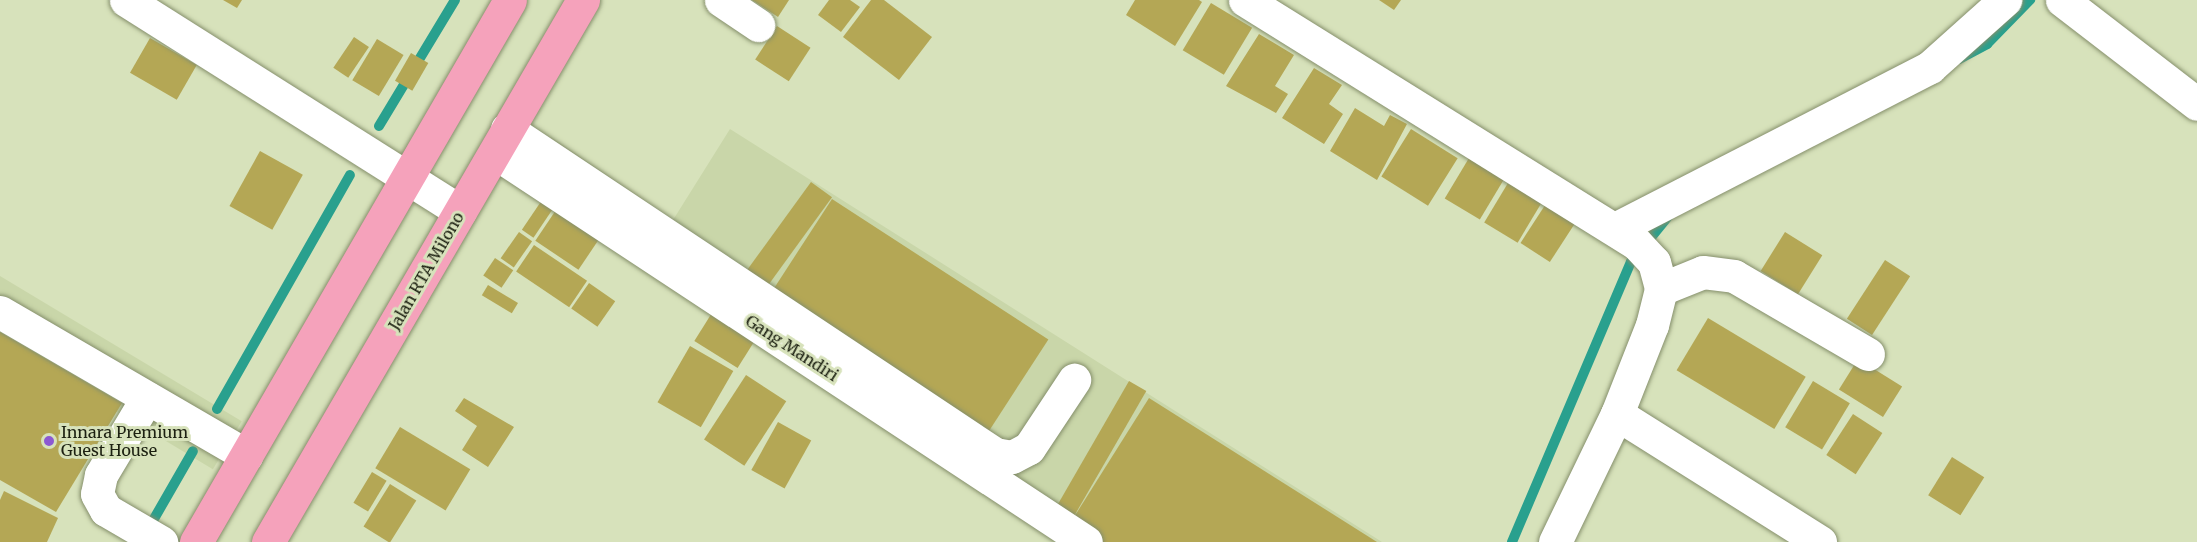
<!DOCTYPE html>
<html>
<head>
<meta charset="utf-8">
<style>
  body { margin:0 }
  #map { position:relative; width:2197px; height:542px; overflow:hidden; background:#d7e2bb; font-family:Merriweather,serif }
  div>[style] { position:absolute }
  .built>* { inset:0; background:#c9d6a9; transform-origin:0 0 }
  .stream>* { height:10px; margin:-5px; padding:0 5px; transform-origin:5px; border-radius:5px; background:#29a08e }
  .building>* { inset:0; background:#b4a755; transform-origin:0 0 }
  .roads { filter:drop-shadow(0 0 2px #858f6b) drop-shadow(0 0 2px #858f6b) }
  .minor>* { height:33px; margin:-16.5px; padding:0 16.5px; transform-origin:16.5px; border-radius:16.5px; background:#fff }
  .highway>* { height:33px; margin:-16.5px; padding:0 16.5px; transform-origin:16.5px; border-radius:16.5px; background:#f5a2bb }
  .dots>* { width:16px; height:16px; translate:-50% -50%; box-sizing:border-box; border:3px solid #d7e2bb; border-radius:50% }
  span { translate:-50% -50%; white-space:nowrap; text-align:center; line-height:1.15; -webkit-text-stroke:6px #d7e2bb; paint-order:stroke }
  .street-label { font-size:16px; color:#1c2011 }
  .poi-label { font-size:16px; color:#1c2011 }
  .left { translate:0 -50%; text-align:left }
</style>
</head>
<body>
<div id="map">
  <div class="built">
    <div style="clip-path:polygon(730px 129px,1382px 542px,1098px 542px,532px 167px,551px 137px,673px 220px)"></div>
    <div style="left:0;top:276px;width:282px;height:56px;rotate:31deg"></div>
  </div>
  <div class="stream">
    <div style="left:1959px;top:59px;width:32px;rotate:-28deg"></div>
    <div style="left:1987px;top:44px;width:62px;rotate:-45.7deg"></div>
    <div style="left:379px;top:126px;width:147px;rotate:-58.9deg"></div>
    <div style="left:217px;top:409px;width:269px;rotate:-60.4deg"></div>
    <div style="left:147px;top:531px;width:92px;rotate:-60.1deg"></div>
    <div style="left:1512px;top:542px;width:304px;rotate:-67deg"></div>
    <div style="left:1631px;top:262px;width:62px;rotate:-50.9deg"></div>
  </div>
  <div class="building">
    <div style="clip-path:polygon(223px 0,242px 0,237px 8px)"></div>
    <div style="clip-path:polygon(752px 0,789px 0,778px 17px)"></div>
    <div style="clip-path:polygon(829px 0,850px 0,860px 7px,841px 32px,818px 15px)"></div>
    <div style="clip-path:polygon(871px 0,884px 0,932px 37px,899px 80px,843px 37px)"></div>
    <div style="clip-path:polygon(1135px 0,1199px 0,1202px 2px,1175px 46px,1126px 15px)"></div>
    <div style="clip-path:polygon(1379px 0,1401px 0,1394px 10px)"></div>
    <div style="left:1211px;top:3px;width:48px;height:55px;rotate:31deg"></div>
    <div style="left:777px;top:26px;width:40px;height:40px;rotate:33deg"></div>
    <div style="clip-path:polygon(1259px 34px,1294px 55px,1275px 86px,1288px 94px,1276px 113px,1226px 86px)"></div>
    <div style="left:354px;top:37px;width:18px;height:37px;rotate:34deg"></div>
    <div style="left:150px;top:38px;width:54px;height:40px;rotate:30deg"></div>
    <div style="left:377px;top:39px;width:31px;height:48px;rotate:31deg"></div>
    <div style="left:411px;top:53px;width:20px;height:32px;rotate:30deg"></div>
    <div style="clip-path:polygon(1314px 68px,1342px 85px,1329px 104px,1343px 114px,1324px 144px,1282px 118px)"></div>
    <div style="clip-path:polygon(1355px 108px,1384px 126px,1390px 115px,1407px 124px,1377px 180px,1330px 151px)"></div>
    <div style="left:1411px;top:129px;width:55px;height:56px;rotate:32deg"></div>
    <div style="left:260px;top:151px;width:49px;height:63px;rotate:29deg"></div>
    <div style="left:1472px;top:153px;width:41px;height:53px;rotate:31deg"></div>
    <div style="left:1511px;top:178px;width:39px;height:52px;rotate:31deg"></div>
    <div style="left:811px;top:182px;width:26px;height:109px;rotate:36deg"></div>
    <div style="left:1551px;top:196px;width:35px;height:56px;rotate:33deg"></div>
    <div style="left:832px;top:199px;width:258px;height:115px;rotate:33deg"></div>
    <div style="left:542px;top:200px;width:14px;height:36px;rotate:34deg"></div>
    <div style="left:556px;top:210px;width:52px;height:37px;rotate:34deg"></div>
    <div style="left:519px;top:232px;width:16px;height:32px;rotate:35deg"></div>
    <div style="left:1785px;top:232px;width:44px;height:46px;rotate:32deg"></div>
    <div style="left:534px;top:245px;width:64px;height:32px;rotate:34deg"></div>
    <div style="left:495px;top:258px;width:22px;height:21px;rotate:34deg"></div>
    <div style="left:1885px;top:260px;width:30px;height:70px;rotate:33deg"></div>
    <div style="left:589px;top:283px;width:32px;height:31px;rotate:35deg"></div>
    <div style="left:488px;top:285px;width:35px;height:12px;rotate:31deg"></div>
    <div style="left:715px;top:308px;width:51px;height:39px;rotate:32deg"></div>
    <div style="left:1708px;top:318px;width:114px;height:61px;rotate:31deg"></div>
    <div style="clip-path:polygon(0 332px,122px 403px,56px 512px,0 480px)"></div>
    <div style="left:690px;top:346px;width:50px;height:65px;rotate:30deg"></div>
    <div style="left:1858px;top:359px;width:52px;height:36px;rotate:32deg"></div>
    <div style="left:746px;top:375px;width:48px;height:77px;rotate:33deg"></div>
    <div style="left:1129px;top:381px;width:20px;height:146px;rotate:30deg"></div>
    <div style="left:1813px;top:381px;width:43px;height:54px;rotate:31deg"></div>
    <div style="clip-path:polygon(464px 398px,514px 427px,488px 467px,462px 450px,477px 426px,455px 411px)"></div>
    <div style="clip-path:polygon(1149px 398px,1377px 542px,1095px 542px,1069px 525px)"></div>
    <div style="left:1853px;top:414px;width:35px;height:49px;rotate:33deg"></div>
    <div style="left:778px;top:422px;width:38px;height:55px;rotate:29deg"></div>
    <div style="left:400px;top:427px;width:82px;height:48px;rotate:31deg"></div>
    <div style="left:1952px;top:457px;width:38px;height:45px;rotate:32deg"></div>
    <div style="left:372px;top:472px;width:17px;height:36px;rotate:31deg"></div>
    <div style="left:390px;top:484px;width:31px;height:50px;rotate:32deg"></div>
    <div style="clip-path:polygon(4px 491px,58px 518px,47px 542px,0 542px,0 500px)"></div>
  </div>
  <div class="roads">
    <div class="minor">
      <div style="left:126px;top:0;width:395px;rotate:32.3deg"></div>
      <div style="left:721px;top:0;width:45px;rotate:34deg"></div>
      <div style="left:1245px;top:0;width:460px;rotate:31.9deg"></div>
      <div style="left:1636px;top:243px;width:26px;rotate:47deg"></div>
      <div style="left:1654px;top:262px;width:28px;rotate:75deg"></div>
      <div style="left:1661px;top:289px;width:37px;rotate:104deg"></div>
      <div style="left:1652px;top:325px;width:96px;rotate:111.5deg"></div>
      <div style="left:1617px;top:414px;width:240px;rotate:32.2deg"></div>
      <div style="left:2062px;top:0;width:170px;rotate:37.6deg"></div>
      <div style="left:507px;top:129px;width:586px;rotate:33.66deg"></div>
      <div style="left:995px;top:454px;width:17px;rotate:10deg"></div>
      <div style="left:1012px;top:457px;width:19px;rotate:-28deg"></div>
      <div style="left:1029px;top:448px;width:82px;rotate:-56.5deg"></div>
      <div style="left:497px;top:154px;width:705px;rotate:33.37deg"></div>
      <div style="left:1617px;top:228px;width:352px;rotate:-27.2deg"></div>
      <div style="left:1930px;top:67px;width:101px;rotate:-41.8deg"></div>
      <div style="left:1661px;top:289px;width:45px;rotate:-22deg"></div>
      <div style="left:1703px;top:272px;width:31px;rotate:7deg"></div>
      <div style="left:1734px;top:276px;width:155px;rotate:30.2deg"></div>
      <div style="left:0;top:312px;width:285px;rotate:30.2deg"></div>
      <div style="left:147px;top:398px;width:90px;rotate:120.9deg"></div>
      <div style="left:101px;top:475px;width:19px;rotate:102deg"></div>
      <div style="left:97px;top:494px;width:18px;rotate:61deg"></div>
      <div style="left:106px;top:510px;width:64px;rotate:30.2deg"></div>
      <div style="left:1555px;top:542px;width:142px;rotate:-64.2deg"></div>
    </div>
    <div class="highway">
      <div style="left:196px;top:542px;width:626px;rotate:-59.91deg"></div>
      <div style="left:268px;top:542px;width:627px;rotate:-59.84deg"></div>
    </div>
  </div>
  <div class="dots">
    <div style="left:49px;top:441px;background:#8c59d2"></div>
  </div>
  <div class="street-label">
    <span style="left:426px;top:271px;rotate:-60deg">Jalan RTA Milono</span>
    <span style="left:792px;top:348px;rotate:33deg">Gang Mandiri</span>
  </div>
  <div class="poi-label">
    <span class="left" style="left:61px;top:441px">Innara Premium<br>Guest House</span>
  </div>
</div>
</body>
</html>
